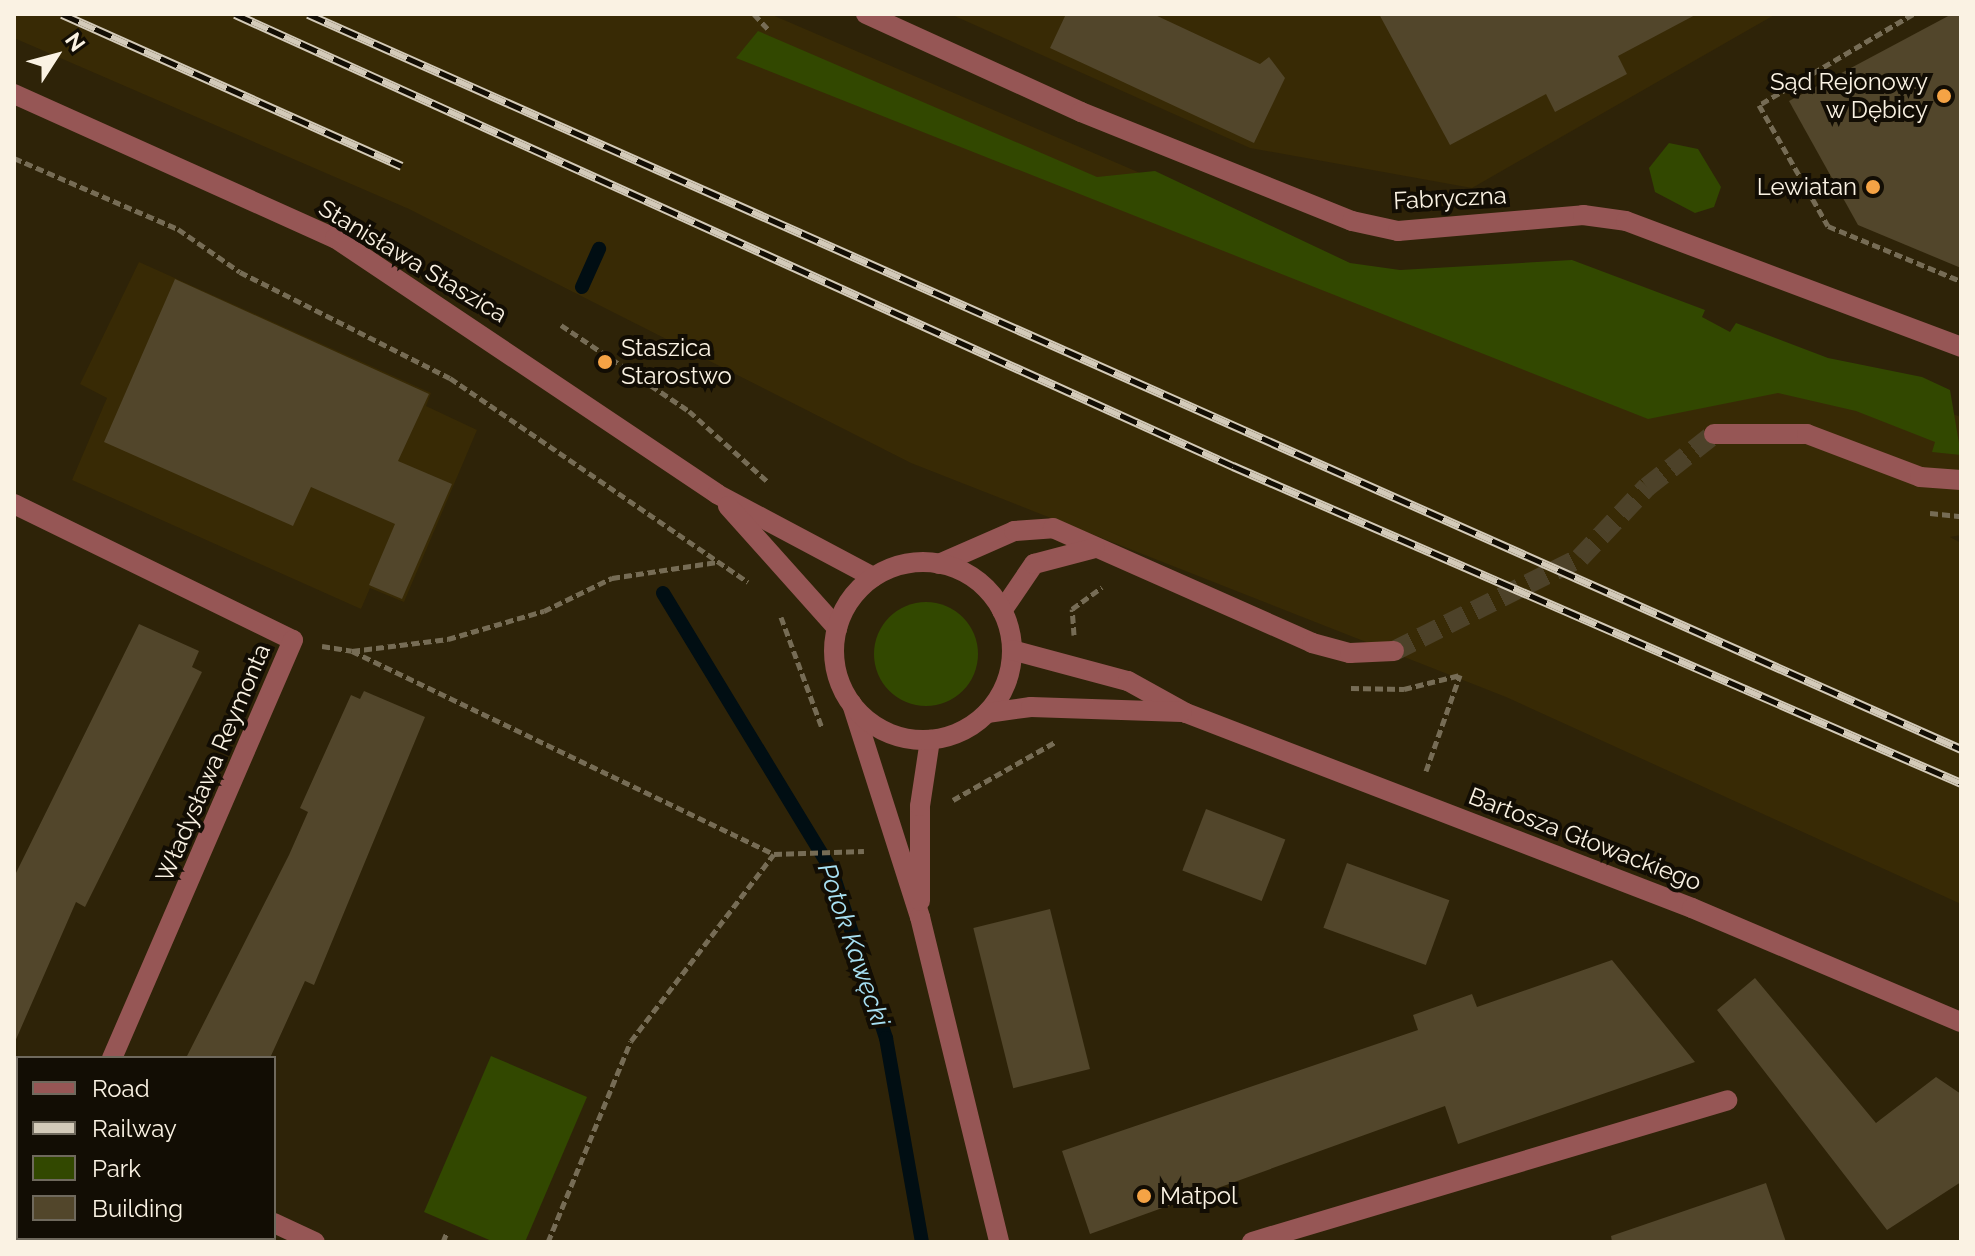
<!DOCTYPE html>
<html>
<head>
<meta charset="utf-8">
<style>
  body { margin:0 }
  #map { position:relative; width:1975px; height:1256px; overflow:hidden; background:#2e2308; font-family:Raleway,sans-serif }
  div>[style] { position:absolute }
  .built>* { inset:0; background:#382a05 }
  .green>* { inset:0; background:#324800 }
  .round { border-radius:50% }
  .stream>* { height:14px; margin:-7px; padding:0 7px; transform-origin:7px; border-radius:7px; background:#010e13 }
  .building>* { inset:0; background:#52462b; transform-origin:0 0 }
  .minor-tunnel>* { height:20px; margin-top:-10px; transform-origin:0; background:repeating-linear-gradient(90deg,#4d4229 0 20px,transparent 0 30px) }
  .path>* { height:5px; margin-top:-2.5px; transform-origin:0; background:repeating-linear-gradient(90deg,#766c55 0 8px,transparent 0 12px) }
  .service>* { height:20px; margin:-10px; padding:0 10px; transform-origin:10px; border-radius:10px; background:#965655 }
  .minor>* { height:20px; margin:-10px; padding:0 10px; transform-origin:10px; border-radius:10px; background:#965655 }
  .tertiary>* { height:20px; margin:-10px; padding:0 10px; transform-origin:10px; border-radius:10px; background:#965655 }
  .tertiary>.ring { margin:-10px; padding:0; box-sizing:content-box; background:none; border:20px solid #965655; border-radius:50% }
  .rail>* { height:9px; margin-top:-4.5px; transform-origin:0; background:repeating-linear-gradient(90deg,#120d04 0 18px,#d3cab9 0 36px); box-sizing:border-box; border-block:2px solid #d3cab9 }
  .dots>* { width:22px; height:22px; translate:-50% -50%; box-sizing:border-box; border:4px solid #120d04; border-radius:50% }
  span { translate:-50% -50%; white-space:nowrap; text-align:center; line-height:1.15; -webkit-text-stroke:8px #120d04; paint-order:stroke }
  .poi-label { font-size:24px; color:#faf2e3 }
  .right { translate:-100% -50%; text-align:right }
  .left { translate:0 -50%; text-align:left }
  .street-label { font-size:24px; color:#faf2e3 }
  .water-label { font-size:26px; color:#a8e1f4; font-style:italic }
  .frame { position:absolute; inset:0; border:16px solid #faf2e3; pointer-events:none }
  .legend { position:absolute; left:16px; top:1056px; width:260px; height:184px; box-sizing:border-box; background:#120d04; border:2px solid #6f695d; margin:0; padding:10px 14px; list-style:none; font-size:24px; color:#faf2e3 }
  .legend li { display:flex; align-items:center; gap:16px; height:40px }
  .legend b { width:40px; border:2px solid #6f695d }
  .north { position:absolute; left:16px; top:16px; width:80px; height:80px; -webkit-text-stroke:6px #120d04; paint-order:stroke; rotate:54deg; font-size:22px; font-weight:700; line-height:32px; text-align:center; color:#faf2e3 }
  .north::after { content:''; display:block; margin:auto; width:28px; height:36px; background:#faf2e3; clip-path:polygon(50% 0,100% 100%,50% 72%,0 100%) }
</style>
</head>
<body>
<div id="map">
  <div class="built">
    <div style="clip-path:polygon(14px 14px,770px 14px,1443px 303px,1585px 279px,1961px 417px,1961px 535px,1950px 537px,1961px 543px,1961px 904px,1506px 697px,911px 463px,409px 209px,14px 38px)"></div>
    <div style="clip-path:polygon(950px 14px,1776px 14px,1472px 188px,1250px 148px)"></div>
    <div style="clip-path:polygon(139px 262px,431px 393px,426px 406px,477px 430px,404px 602px,370px 588px,361px 609px,72px 480px,107px 398px,80px 384px)"></div>
  </div>
  <div class="green">
    <div style="clip-path:polygon(758px 31px,1097px 177px,1155px 171px,1350px 263px,1400px 270px,1572px 260px,1705px 310px,1702px 317px,1730px 332px,1736px 323px,1828px 358px,1922px 377px,1950px 390px,1961px 455px,1932px 452px,1935px 442px,1856px 411px,1778px 393px,1648px 419px,736px 58px)"></div>
    <div style="clip-path:polygon(1669px 143px,1698px 149px,1721px 187px,1714px 207px,1695px 213px,1655px 192px,1649px 168px)"></div>
    <div class="round" style="left:874px;top:602px;width:104px;height:104px"></div>
    <div style="clip-path:polygon(491px 1056px,587px 1097px,525px 1242px,494px 1242px,424px 1212px)"></div>
  </div>
  <div class="stream">
    <div style="left:582px;top:287px;width:42px;rotate:-65.9deg"></div>
    <div style="left:663px;top:593px;width:325px;rotate:58.7deg"></div>
    <div style="left:832px;top:871px;width:176px;rotate:72.1deg"></div>
    <div style="left:886px;top:1038px;width:207px;rotate:80deg"></div>
  </div>
  <div class="building">
    <div style="clip-path:polygon(1066px 14px,1153px 14px,1260px 64px,1269px 57px,1285px 78px,1254px 143px,1050px 48px)"></div>
    <div style="clip-path:polygon(1379px 14px,1697px 14px,1618px 56px,1627px 74px,1555px 112px,1546px 94px,1450px 145px)"></div>
    <div style="clip-path:polygon(1952px 14px,1961px 14px,1961px 268px,1858px 225px,1789px 101px)"></div>
    <div style="clip-path:polygon(175px 279px,429px 394px,398px 461px,452px 484px,402px 599px,369px 585px,395px 524px,311px 487px,293px 526px,104px 442px)"></div>
    <div style="clip-path:polygon(139px 624px,199px 651px,192px 667px,202px 672px,85px 907px,76px 902px,14px 1044px,14px 877px)"></div>
    <div style="clip-path:polygon(364px 691px,425px 717px,314px 985px,305px 981px,270px 1058px,186px 1058px,289px 855px,308px 812px,300px 808px,351px 695px,360px 699px)"></div>
    <div style="left:1206px;top:809px;width:85px;height:66px;rotate:21deg"></div>
    <div style="left:1347px;top:863px;width:109px;height:69px;rotate:20deg"></div>
    <div style="left:1050px;top:909px;width:165px;height:79px;rotate:76deg"></div>
    <div style="clip-path:polygon(1612px 960px,1695px 1062px,1458px 1144px,1445px 1106px,1090px 1234px,1062px 1151px,1418px 1030px,1413px 1015px,1472px 994px,1477px 1007px)"></div>
    <div style="clip-path:polygon(1755px 978px,1876px 1123px,1936px 1077px,1961px 1094px,1961px 1182px,1887px 1230px,1717px 1010px)"></div>
    <div style="clip-path:polygon(1766px 1183px,1786px 1242px,1612px 1242px,1611px 1236px)"></div>
  </div>
  <div class="minor-tunnel">
    <div style="left:1394px;top:651px;width:208px;rotate:-26.6deg"></div>
    <div style="left:1580px;top:558px;width:98px;rotate:-46.7deg"></div>
    <div style="left:1647px;top:487px;width:85px;rotate:-38.3deg"></div>
  </div>
  <div class="path">
    <div style="left:754px;top:14px;width:21px;rotate:47deg"></div>
    <div style="left:1913px;top:14px;width:179px;rotate:149.4deg"></div>
    <div style="left:1759px;top:105px;width:139px;rotate:60.3deg"></div>
    <div style="left:1828px;top:226px;width:144px;rotate:22.5deg"></div>
    <div style="left:14px;top:158px;width:179px;rotate:23.4deg"></div>
    <div style="left:178px;top:229px;width:75px;rotate:34.7deg"></div>
    <div style="left:240px;top:272px;width:235px;rotate:26.8deg"></div>
    <div style="left:450px;top:378px;width:361px;rotate:34.4deg"></div>
    <div style="left:561px;top:325px;width:154px;rotate:33.9deg"></div>
    <div style="left:689px;top:411px;width:105px;rotate:41.9deg"></div>
    <div style="left:1930px;top:513px;width:31px;rotate:6deg"></div>
    <div style="left:781px;top:617px;width:118px;rotate:69.7deg"></div>
    <div style="left:1074px;top:635px;width:26px;rotate:-94deg"></div>
    <div style="left:1072px;top:609px;width:37px;rotate:-36deg"></div>
    <div style="left:322px;top:646px;width:30px;rotate:9deg"></div>
    <div style="left:352px;top:651px;width:468px;rotate:25.7deg"></div>
    <div style="left:774px;top:854px;width:90px;rotate:-1.9deg"></div>
    <div style="left:352px;top:651px;width:97px;rotate:-7.1deg"></div>
    <div style="left:448px;top:639px;width:100px;rotate:-16.3deg"></div>
    <div style="left:544px;top:611px;width:76px;rotate:-25.9deg"></div>
    <div style="left:612px;top:578px;width:106px;rotate:-8.7deg"></div>
    <div style="left:1351px;top:688px;width:53px;rotate:1.1deg"></div>
    <div style="left:1404px;top:689px;width:58px;rotate:-14deg"></div>
    <div style="left:1426px;top:771px;width:102px;rotate:-70.5deg"></div>
    <div style="left:953px;top:800px;width:117px;rotate:-29.6deg"></div>
    <div style="left:151px;top:1242px;width:4px;rotate:-76deg"></div>
    <div style="left:443px;top:1242px;width:11px;rotate:-68deg"></div>
    <div style="left:548px;top:1242px;width:217px;rotate:-67.6deg"></div>
    <div style="left:631px;top:1041px;width:235px;rotate:-52.6deg"></div>
  </div>
  <div class="service">
    <div style="left:1252px;top:1242px;width:496px;rotate:-16.6deg"></div>
  </div>
  <div class="minor">
    <div style="left:866px;top:14px;width:236px;rotate:24.5deg"></div>
    <div style="left:1081px;top:112px;width:292px;rotate:21.9deg"></div>
    <div style="left:1352px;top:221px;width:47px;rotate:12.3deg"></div>
    <div style="left:1398px;top:231px;width:186px;rotate:-4.9deg"></div>
    <div style="left:1583px;top:215px;width:43px;rotate:7.9deg"></div>
    <div style="left:1626px;top:221px;width:358px;rotate:20.6deg"></div>
    <div style="left:1714px;top:434px;width:93px"></div>
    <div style="left:1807px;top:434px;width:121px;rotate:20.8deg"></div>
    <div style="left:1920px;top:477px;width:41px;rotate:4.2deg"></div>
    <div style="left:14px;top:504px;width:310px;rotate:26deg"></div>
    <div style="left:293px;top:640px;width:456px;rotate:113.4deg"></div>
    <div style="left:939px;top:564px;width:82px;rotate:-23.7deg"></div>
    <div style="left:1014px;top:531px;width:39px;rotate:-4deg"></div>
    <div style="left:1053px;top:528px;width:283px;rotate:23.9deg"></div>
    <div style="left:1312px;top:643px;width:39px;rotate:15deg"></div>
    <div style="left:1350px;top:653px;width:44px;rotate:-2.6deg"></div>
    <div style="left:1002px;top:611px;width:57px;rotate:-55.8deg"></div>
    <div style="left:1034px;top:564px;width:63px;rotate:-14.7deg"></div>
    <div style="left:852px;top:704px;width:224px;rotate:72.3deg"></div>
    <div style="left:920px;top:917px;width:334px;rotate:76.3deg"></div>
    <div style="left:920px;top:901px;width:95px;rotate:-90deg"></div>
    <div style="left:920px;top:806px;width:67px;rotate:-81.4deg"></div>
    <div style="left:14px;top:1105px;width:4px;rotate:27deg"></div>
    <div style="left:274px;top:1223px;width:45px;rotate:24.9deg"></div>
  </div>
  <div class="tertiary">
    <div style="left:14px;top:94px;width:352px;rotate:24.2deg"></div>
    <div style="left:335px;top:238px;width:460px;rotate:33.8deg"></div>
    <div style="left:717px;top:494px;width:177px;rotate:28deg"></div>
    <div style="left:728px;top:506px;width:164px;rotate:48.2deg"></div>
    <div class="ring" style="left:834px;top:562px;width:158px;height:158px"></div>
    <div style="left:1012px;top:650px;width:120px;rotate:15deg"></div>
    <div style="left:1128px;top:681px;width:66px;rotate:28.9deg"></div>
    <div style="left:1186px;top:713px;width:542px;rotate:21.08deg"></div>
    <div style="left:1692px;top:908px;width:292px;rotate:23deg"></div>
    <div style="left:987px;top:713px;width:44px;rotate:-7.8deg"></div>
    <div style="left:1031px;top:707px;width:151px;rotate:1.9deg"></div>
  </div>
  <div class="rail">
    <div style="left:62px;top:14px;width:372px;rotate:24.1deg"></div>
    <div style="left:235px;top:14px;width:1096px;rotate:24.37deg"></div>
    <div style="left:1233px;top:466px;width:794px;rotate:23.53deg"></div>
    <div style="left:308px;top:14px;width:1809px;rotate:23.97deg"></div>
  </div>
  <div class="dots">
    <div style="left:1944px;top:96px;background:#f5a345"></div>
    <div style="left:1873px;top:187px;background:#f5a345"></div>
    <div style="left:605px;top:362px;background:#f5a345"></div>
    <div style="left:1144px;top:1196px;background:#f5a345"></div>
  </div>
  <div class="poi-label">
    <span class="right" style="left:1928px;top:96px">Sąd Rejonowy<br>w Dębicy</span>
    <span class="right" style="left:1857px;top:187px">Lewiatan</span>
    <span class="left" style="left:621px;top:362px">Staszica<br>Starostwo</span>
    <span class="left" style="left:1160px;top:1196px">Matpol</span>
  </div>
  <div class="street-label">
    <span style="left:1450px;top:198px;rotate:-3deg">Fabryczna</span>
    <span style="left:413px;top:261px;rotate:31deg">Stanisława Staszica</span>
    <span style="left:213px;top:763px;rotate:-67deg">Władysława Reymonta</span>
    <span style="left:1585px;top:839px;rotate:21deg">Bartosza Głowackiego</span>
  </div>
  <div class="water-label">
    <span style="left:853px;top:945px;rotate:71deg">Potok Kawęcki</span>
  </div>
  <div class="frame"></div>
  <ul class="legend">
  <li><b style="height:10px;background:#965655"></b>Road</li>
  <li><b style="height:10px;background:#d3cab9"></b>Railway</li>
  <li><b style="height:22px;background:#324800"></b>Park</li>
  <li><b style="height:22px;background:#52462b"></b>Building</li>
  </ul>
  <div class="north">N</div>
</div>
</body>
</html>
